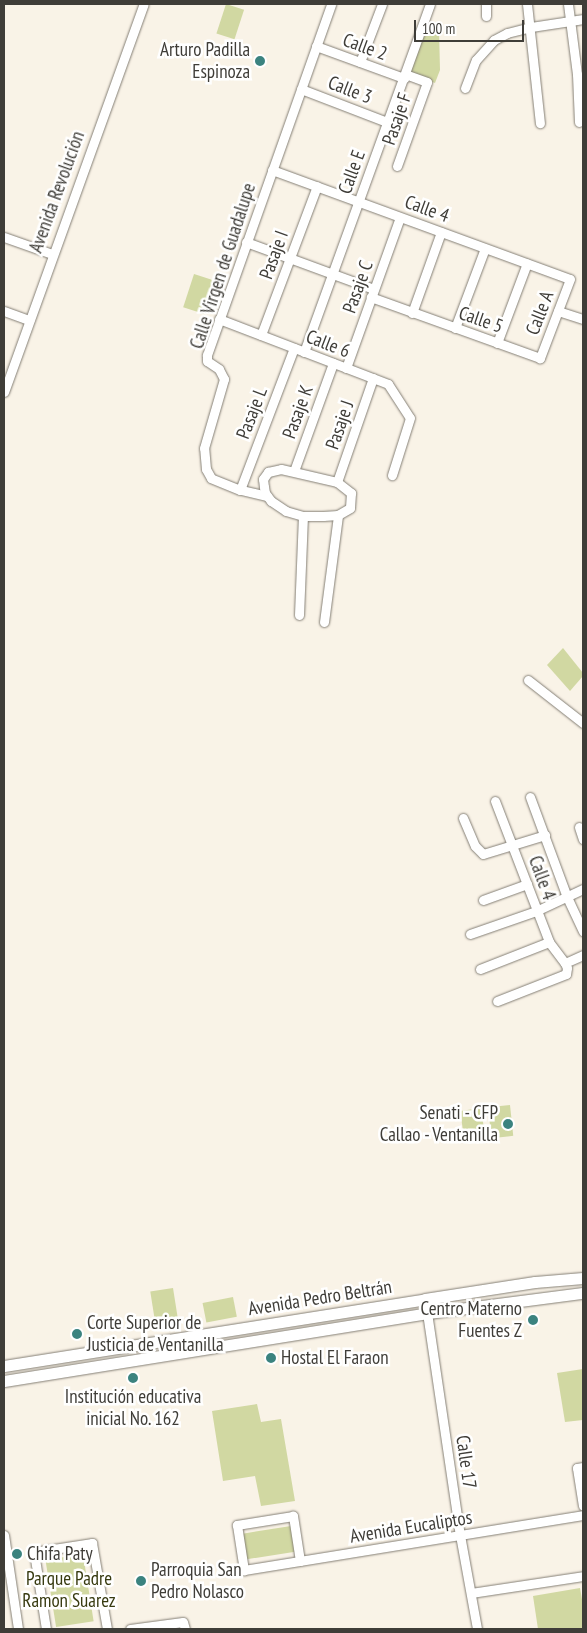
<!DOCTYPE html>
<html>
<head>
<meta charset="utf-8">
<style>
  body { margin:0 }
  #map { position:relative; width:587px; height:1633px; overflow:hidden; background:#f9f3e7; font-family:"PT Sans Narrow",sans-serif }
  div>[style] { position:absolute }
  .green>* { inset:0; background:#d1d8a2; transform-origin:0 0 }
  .roads { filter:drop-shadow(0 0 1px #847f75) drop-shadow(0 0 1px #847f75) }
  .minor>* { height:9px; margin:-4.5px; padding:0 4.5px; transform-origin:4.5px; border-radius:4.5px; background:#fff }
  .major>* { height:11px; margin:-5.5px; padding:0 5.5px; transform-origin:5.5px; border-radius:5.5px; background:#fff }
  .dots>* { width:14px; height:14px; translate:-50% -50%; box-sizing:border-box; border:2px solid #fff; border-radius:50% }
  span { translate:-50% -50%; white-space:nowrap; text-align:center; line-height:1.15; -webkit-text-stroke:5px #fff; paint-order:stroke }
  .street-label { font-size:19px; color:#3f3d38 }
  .poi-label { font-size:19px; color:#3f3d38 }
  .right { translate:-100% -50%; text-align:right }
  .left { translate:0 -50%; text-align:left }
  .park-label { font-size:19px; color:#373a10 }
  .frame { position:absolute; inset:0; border:5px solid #3f3d38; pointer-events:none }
  .scale { position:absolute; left:414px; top:20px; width:110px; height:22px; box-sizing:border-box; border:2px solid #3f3d38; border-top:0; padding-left:6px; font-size:15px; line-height:18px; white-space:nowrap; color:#3f3d38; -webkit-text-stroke:4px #fff; paint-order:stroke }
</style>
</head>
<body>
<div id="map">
  <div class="green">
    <div style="left:226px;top:4px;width:19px;height:31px;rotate:18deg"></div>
    <div style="clip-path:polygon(427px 25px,439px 30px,440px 70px,435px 83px,409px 73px)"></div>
    <div style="left:194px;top:274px;width:22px;height:35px;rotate:18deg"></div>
    <div style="clip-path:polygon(563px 648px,583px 673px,583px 676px,570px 691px,547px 665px)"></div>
    <div style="left:510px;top:1105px;width:31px;height:22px;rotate:84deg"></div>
    <div style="left:481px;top:1108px;width:30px;height:21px;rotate:82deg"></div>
    <div style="left:173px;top:1288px;width:38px;height:23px;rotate:81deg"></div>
    <div style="left:233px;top:1297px;width:20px;height:31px;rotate:79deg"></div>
    <div style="clip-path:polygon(583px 1369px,583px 1420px,565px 1422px,557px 1373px)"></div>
    <div style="clip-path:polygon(257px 1404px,261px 1422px,281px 1419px,295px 1501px,261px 1506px,255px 1476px,223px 1481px,212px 1411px)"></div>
    <div style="left:291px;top:1526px;width:26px;height:49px;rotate:81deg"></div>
    <div style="left:83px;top:1554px;width:68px;height:38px;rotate:81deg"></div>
    <div style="clip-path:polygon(580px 1588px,583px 1605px,583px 1629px,538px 1629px,533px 1596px)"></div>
  </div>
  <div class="roads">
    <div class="minor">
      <div style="left:486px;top:4px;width:12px;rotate:90deg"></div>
      <div style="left:527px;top:4px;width:120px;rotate:83.8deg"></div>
      <div style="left:568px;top:4px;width:71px;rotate:82.7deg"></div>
      <div style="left:577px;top:74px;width:48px;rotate:87.6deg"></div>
      <div style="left:316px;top:46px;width:94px;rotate:20deg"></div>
      <div style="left:360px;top:62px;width:62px;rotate:-69.2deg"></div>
      <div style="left:465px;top:88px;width:30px;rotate:-69deg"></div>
      <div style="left:476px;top:60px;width:27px;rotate:-48deg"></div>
      <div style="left:494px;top:40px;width:15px;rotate:-28deg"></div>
      <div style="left:507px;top:33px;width:25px;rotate:-14deg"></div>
      <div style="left:531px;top:27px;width:53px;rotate:-8.7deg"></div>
      <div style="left:301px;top:89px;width:92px;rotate:21deg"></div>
      <div style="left:397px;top:166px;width:89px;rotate:-70.3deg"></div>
      <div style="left:427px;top:82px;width:23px;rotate:-160deg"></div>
      <div style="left:272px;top:170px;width:317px;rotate:20.1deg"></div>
      <div style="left:570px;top:279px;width:85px;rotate:110.8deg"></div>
      <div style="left:540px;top:358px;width:180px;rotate:-160.2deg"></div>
      <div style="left:4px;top:237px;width:51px;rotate:19.5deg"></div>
      <div style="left:246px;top:242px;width:136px;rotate:20.2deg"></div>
      <div style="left:4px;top:311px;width:27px;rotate:20deg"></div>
      <div style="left:558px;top:311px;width:26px;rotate:18deg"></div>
      <div style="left:412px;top:313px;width:86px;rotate:-70.3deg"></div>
      <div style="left:219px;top:319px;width:181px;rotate:21deg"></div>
      <div style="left:388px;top:384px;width:40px;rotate:57.1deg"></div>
      <div style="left:410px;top:418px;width:60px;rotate:107.5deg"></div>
      <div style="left:455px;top:328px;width:85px;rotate:-69.4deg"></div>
      <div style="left:261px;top:335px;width:159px;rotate:-69.4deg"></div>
      <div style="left:497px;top:343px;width:85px;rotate:-69.4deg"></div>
      <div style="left:304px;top:352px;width:370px;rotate:-70.1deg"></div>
      <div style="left:346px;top:368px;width:160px;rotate:-70.3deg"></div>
      <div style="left:4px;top:392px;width:412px;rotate:-70.2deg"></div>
      <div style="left:281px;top:469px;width:57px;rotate:13.1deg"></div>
      <div style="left:337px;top:482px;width:18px;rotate:38deg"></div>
      <div style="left:351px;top:493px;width:15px;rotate:94deg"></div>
      <div style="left:350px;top:508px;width:14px;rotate:150deg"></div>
      <div style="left:338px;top:515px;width:15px;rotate:176deg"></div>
      <div style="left:323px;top:516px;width:20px;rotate:180deg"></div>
      <div style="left:303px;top:516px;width:18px;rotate:-164deg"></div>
      <div style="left:286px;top:511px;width:18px;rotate:-146deg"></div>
      <div style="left:271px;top:501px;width:10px;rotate:-127deg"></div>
      <div style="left:265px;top:493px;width:6px;rotate:-99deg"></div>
      <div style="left:264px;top:487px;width:8px;rotate:-97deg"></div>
      <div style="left:263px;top:479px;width:9px;rotate:-54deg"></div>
      <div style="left:268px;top:472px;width:13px;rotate:-13deg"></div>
      <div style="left:294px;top:471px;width:115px;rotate:-70.1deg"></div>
      <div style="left:337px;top:482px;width:110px;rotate:-70.9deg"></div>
      <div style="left:240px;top:490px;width:152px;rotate:-69.2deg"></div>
      <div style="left:267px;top:496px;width:28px;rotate:-167deg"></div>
      <div style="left:240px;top:490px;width:31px;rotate:-158deg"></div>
      <div style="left:211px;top:478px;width:10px;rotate:-119deg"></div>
      <div style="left:206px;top:469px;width:21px;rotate:-95deg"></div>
      <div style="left:204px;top:448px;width:72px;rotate:-73.8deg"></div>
      <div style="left:224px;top:379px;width:11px;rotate:-117deg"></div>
      <div style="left:219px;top:369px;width:14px;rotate:-146deg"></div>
      <div style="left:207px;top:361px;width:6px;rotate:-90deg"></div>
      <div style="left:207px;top:355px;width:372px;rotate:-70.5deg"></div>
      <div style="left:299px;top:615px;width:99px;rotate:-87.7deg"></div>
      <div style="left:324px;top:622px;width:108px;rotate:-82.5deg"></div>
      <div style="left:528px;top:680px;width:70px;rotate:38deg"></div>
      <div style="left:530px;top:797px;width:107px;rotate:69.7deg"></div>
      <div style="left:567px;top:897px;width:38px;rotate:65deg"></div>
      <div style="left:495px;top:801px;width:151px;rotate:69deg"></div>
      <div style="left:549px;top:942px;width:26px;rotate:53deg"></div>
      <div style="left:565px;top:963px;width:5px;rotate:68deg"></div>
      <div style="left:567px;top:968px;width:6px;rotate:99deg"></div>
      <div style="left:566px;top:974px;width:74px;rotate:158.6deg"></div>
      <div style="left:463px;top:818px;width:30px;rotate:67deg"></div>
      <div style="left:475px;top:846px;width:11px;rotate:45deg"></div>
      <div style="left:483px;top:854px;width:65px;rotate:-17deg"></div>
      <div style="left:579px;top:827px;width:13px;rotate:72deg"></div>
      <div style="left:483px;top:900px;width:47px;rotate:-20deg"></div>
      <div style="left:470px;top:934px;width:70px;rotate:-19.2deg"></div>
      <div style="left:536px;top:911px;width:52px;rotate:-25.1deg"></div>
      <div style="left:565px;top:963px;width:20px;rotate:-24deg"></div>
      <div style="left:480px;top:969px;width:74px;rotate:-21.4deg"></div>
      <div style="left:425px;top:1299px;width:239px;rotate:81.6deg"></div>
      <div style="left:460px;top:1535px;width:96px;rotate:79.7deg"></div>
      <div style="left:583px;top:1467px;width:6px;rotate:171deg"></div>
      <div style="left:577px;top:1468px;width:38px;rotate:81deg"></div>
      <div style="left:4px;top:1535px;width:95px;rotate:81.5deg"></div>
      <div style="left:300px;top:1561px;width:46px;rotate:-98.8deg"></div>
      <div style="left:293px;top:1516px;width:57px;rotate:170.9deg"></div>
      <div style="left:237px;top:1525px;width:46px;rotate:81.2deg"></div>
      <div style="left:244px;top:1570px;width:343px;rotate:-9.2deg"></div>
      <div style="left:471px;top:1593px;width:113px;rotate:-8.6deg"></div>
      <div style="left:46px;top:1629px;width:78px;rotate:-98.9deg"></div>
      <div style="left:34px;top:1552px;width:59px;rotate:-8.8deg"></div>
      <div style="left:92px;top:1543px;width:87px;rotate:80.1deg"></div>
      <div style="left:130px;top:1629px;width:53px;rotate:-7.5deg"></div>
      <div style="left:183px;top:1622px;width:7px;rotate:74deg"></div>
    </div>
    <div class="major">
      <div style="left:4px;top:1366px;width:426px;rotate:-9deg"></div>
      <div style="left:425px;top:1299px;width:111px;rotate:-8.8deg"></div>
      <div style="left:535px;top:1282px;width:48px;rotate:-4.8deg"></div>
      <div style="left:4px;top:1381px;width:429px;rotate:-9.1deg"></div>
      <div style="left:428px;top:1313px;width:156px;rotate:-7.4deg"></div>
    </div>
  </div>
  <div class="dots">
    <div style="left:260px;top:61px;background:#3b837f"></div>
    <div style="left:508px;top:1124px;background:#3b837f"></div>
    <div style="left:533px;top:1320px;background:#3b837f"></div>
    <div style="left:77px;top:1334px;background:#3b837f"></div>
    <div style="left:271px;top:1358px;background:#3b837f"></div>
    <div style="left:133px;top:1378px;background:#3b837f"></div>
    <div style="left:17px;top:1554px;background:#3b837f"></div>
    <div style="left:141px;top:1581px;background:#3b837f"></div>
  </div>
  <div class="street-label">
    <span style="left:365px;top:47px;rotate:20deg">Calle 2</span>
    <span style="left:350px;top:90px;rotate:21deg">Calle 3</span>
    <span style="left:397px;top:119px;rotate:-71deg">Pasaje F</span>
    <span style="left:352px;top:172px;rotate:-70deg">Calle E</span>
    <span style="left:57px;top:192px;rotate:-70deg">Avenida Revolución</span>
    <span style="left:427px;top:209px;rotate:20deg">Calle 4</span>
    <span style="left:274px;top:255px;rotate:-70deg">Pasaje I</span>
    <span style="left:223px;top:266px;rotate:-72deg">Calle Virgen de Guadalupe</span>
    <span style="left:358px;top:287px;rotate:-70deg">Pasaje C</span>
    <span style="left:540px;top:313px;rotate:-69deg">Calle A</span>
    <span style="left:481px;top:320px;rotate:19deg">Calle 5</span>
    <span style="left:328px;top:344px;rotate:21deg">Calle 6</span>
    <span style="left:298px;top:412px;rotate:-70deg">Pasaje K</span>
    <span style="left:252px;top:413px;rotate:-69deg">Pasaje L</span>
    <span style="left:340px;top:425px;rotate:-71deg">Pasaje J</span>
    <span style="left:542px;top:878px;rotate:70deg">Calle 4</span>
    <span style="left:320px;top:1298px;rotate:-9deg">Avenida Pedro Beltrán</span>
    <span style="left:466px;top:1462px;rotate:82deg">Calle 17</span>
    <span style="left:411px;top:1527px;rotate:-9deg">Avenida Eucaliptos</span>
  </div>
  <div class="poi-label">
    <span class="right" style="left:250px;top:61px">Arturo Padilla<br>Espinoza</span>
    <span class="right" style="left:498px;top:1124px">Senati - CFP<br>Callao - Ventanilla</span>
    <span class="right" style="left:522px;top:1320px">Centro Materno<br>Fuentes Z</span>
    <span class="left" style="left:87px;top:1334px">Corte Superior de<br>Justicia de Ventanilla</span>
    <span class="left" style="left:281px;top:1358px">Hostal El Faraon</span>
    <span style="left:133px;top:1408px">Institución educativa<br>inicial No. 162</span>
    <span class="left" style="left:27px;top:1554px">Chifa Paty</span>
    <span class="left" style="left:151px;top:1581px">Parroquia San<br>Pedro Nolasco</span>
  </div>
  <div class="park-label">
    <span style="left:69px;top:1590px">Parque Padre<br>Ramon Suarez</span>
  </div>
  <div class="frame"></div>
  <div class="scale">100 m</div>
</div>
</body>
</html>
